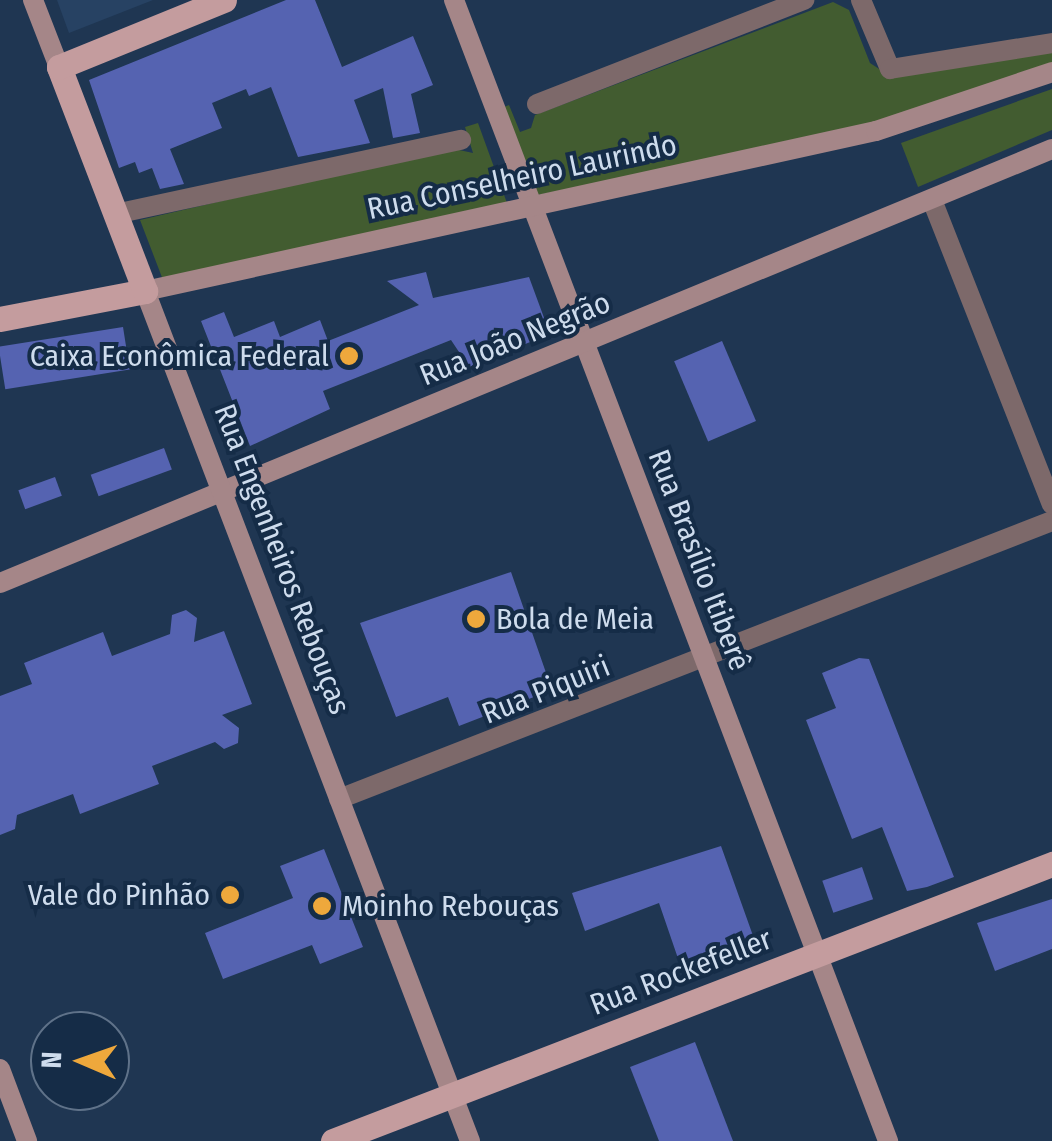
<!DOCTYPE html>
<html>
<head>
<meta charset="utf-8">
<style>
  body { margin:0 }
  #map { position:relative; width:1052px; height:1141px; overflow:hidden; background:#1f3652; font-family:"Fira Sans Condensed",sans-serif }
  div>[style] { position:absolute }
  .built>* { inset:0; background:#274263 }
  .green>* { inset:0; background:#425c30 }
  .building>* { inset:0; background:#5563b1; transform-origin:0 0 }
  .minor>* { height:20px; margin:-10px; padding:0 10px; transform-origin:10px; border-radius:10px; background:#7d696a }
  .tertiary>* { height:20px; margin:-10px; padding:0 10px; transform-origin:10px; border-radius:10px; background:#7d696a }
  .secondary>* { height:20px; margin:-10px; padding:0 10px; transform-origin:10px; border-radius:10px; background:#a58688 }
  .primary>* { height:25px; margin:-12.5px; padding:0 12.5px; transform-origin:12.5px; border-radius:12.5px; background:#c49c9e }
  .dots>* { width:28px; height:28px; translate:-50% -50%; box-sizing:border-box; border:5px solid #152c47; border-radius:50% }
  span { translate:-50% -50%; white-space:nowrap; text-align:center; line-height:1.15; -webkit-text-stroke:8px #152c47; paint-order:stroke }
  .street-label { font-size:30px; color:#cedced }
  .poi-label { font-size:30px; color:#cedced }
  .right { translate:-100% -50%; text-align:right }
  .left { translate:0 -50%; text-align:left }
  .north { position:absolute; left:30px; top:1011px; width:100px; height:100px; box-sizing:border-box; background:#152c47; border:2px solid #5f7289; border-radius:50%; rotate:272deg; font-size:28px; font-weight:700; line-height:40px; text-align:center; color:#cedced }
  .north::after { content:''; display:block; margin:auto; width:35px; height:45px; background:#eea83c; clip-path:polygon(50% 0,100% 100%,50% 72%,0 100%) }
</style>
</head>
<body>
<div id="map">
  <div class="built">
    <div style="clip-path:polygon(57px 0,153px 0,69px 33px)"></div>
  </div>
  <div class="green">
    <div style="clip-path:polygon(833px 2px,849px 10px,870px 63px,890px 76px,1052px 49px,1052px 66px,873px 126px,538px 195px,499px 109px,509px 105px,520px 132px,531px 128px,535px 115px)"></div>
    <div style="clip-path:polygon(1052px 89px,1052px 130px,918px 187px,901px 143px)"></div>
    <div style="clip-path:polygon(478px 123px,507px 203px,163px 280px,140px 220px,450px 148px,473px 153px,465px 127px)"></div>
  </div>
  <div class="building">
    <div style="clip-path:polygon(286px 0,315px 0,342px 67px,413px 36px,433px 85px,411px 94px,420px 133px,393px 138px,383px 88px,354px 100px,370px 143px,298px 157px,271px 87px,249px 96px,246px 89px,212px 103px,222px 128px,170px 149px,184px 184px,160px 189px,152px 168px,139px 173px,135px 162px,119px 168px,89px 80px)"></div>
    <div style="clip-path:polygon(426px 272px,433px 298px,529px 277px,550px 334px,469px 367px,451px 340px,323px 391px,330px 409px,250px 446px,201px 321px,224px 312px,234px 337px,274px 321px,280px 337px,320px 320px,328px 341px,419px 305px,387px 281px)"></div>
    <div style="left:123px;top:327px;width:43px;height:126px;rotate:81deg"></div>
    <div style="left:722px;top:341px;width:87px;height:52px;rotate:67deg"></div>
    <div style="left:164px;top:448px;width:23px;height:78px;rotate:70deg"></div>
    <div style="left:55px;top:477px;width:20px;height:39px;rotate:70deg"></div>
    <div style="clip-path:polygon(511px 572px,552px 690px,459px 726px,448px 697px,396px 717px,360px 623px)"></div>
    <div style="clip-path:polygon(186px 610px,197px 618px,194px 642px,224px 631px,252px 704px,222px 715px,239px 728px,238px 743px,224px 749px,215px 742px,152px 766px,159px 784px,80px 814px,73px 794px,17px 815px,15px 829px,0 835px,0 696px,32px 684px,24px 663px,103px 632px,112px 656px,170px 634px,172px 615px)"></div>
    <div style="clip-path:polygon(859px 658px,869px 659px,954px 877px,927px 887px,907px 891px,882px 827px,852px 839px,806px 720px,836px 708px,822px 673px)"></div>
    <div style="clip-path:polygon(721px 846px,757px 947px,683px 973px,659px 903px,585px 931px,572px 893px)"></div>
    <div style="clip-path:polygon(324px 849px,363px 947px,320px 964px,312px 945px,223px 979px,205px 933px,293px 898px,280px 866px)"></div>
    <div style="left:862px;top:867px;width:34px;height:42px;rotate:71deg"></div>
    <div style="clip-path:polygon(1052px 899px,1052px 949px,995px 971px,977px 923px)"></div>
    <div style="clip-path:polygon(695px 1042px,733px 1141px,659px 1141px,630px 1067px)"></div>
  </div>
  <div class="minor">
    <div style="left:861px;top:0;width:75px;rotate:67.2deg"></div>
    <div style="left:890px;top:69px;width:164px;rotate:-9.1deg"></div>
    <div style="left:537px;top:104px;width:287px;rotate:-21.3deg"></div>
    <div style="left:115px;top:214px;width:354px;rotate:-12.1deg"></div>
    <div style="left:339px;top:799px;width:765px;rotate:-21.3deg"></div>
  </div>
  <div class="tertiary">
    <div style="left:932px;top:200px;width:327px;rotate:68.5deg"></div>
  </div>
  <div class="secondary">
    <div style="left:33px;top:0;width:72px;rotate:68.8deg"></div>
    <div style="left:454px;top:0;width:1221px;rotate:69.17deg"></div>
    <div style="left:0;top:583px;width:1138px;rotate:-22.42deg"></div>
    <div style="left:0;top:1069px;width:77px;rotate:69.4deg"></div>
    <div style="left:470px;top:1141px;width:910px;rotate:-110.92deg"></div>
    <div style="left:145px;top:291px;width:748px;rotate:-12.35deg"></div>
    <div style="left:876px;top:131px;width:186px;rotate:-18.5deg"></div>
  </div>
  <div class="primary">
    <div style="left:0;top:319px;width:148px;rotate:-10.9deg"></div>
    <div style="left:145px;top:291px;width:240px;rotate:-111deg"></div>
    <div style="left:59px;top:67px;width:178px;rotate:-22.1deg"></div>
    <div style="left:333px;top:1141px;width:771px;rotate:-21.07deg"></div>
  </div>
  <div class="dots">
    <div style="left:349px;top:356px;background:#eea83c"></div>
    <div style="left:476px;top:619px;background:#eea83c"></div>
    <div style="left:230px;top:895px;background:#eea83c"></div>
    <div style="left:322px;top:906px;background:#eea83c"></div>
  </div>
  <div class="street-label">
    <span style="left:522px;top:177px;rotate:-12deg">Rua Conselheiro Laurindo</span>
    <span style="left:515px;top:339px;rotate:-22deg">Rua João Negrão</span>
    <span style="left:282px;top:559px;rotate:69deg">Rua Engenheiros Rebouças</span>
    <span style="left:699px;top:560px;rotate:69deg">Rua Brasílio Itiberê</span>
    <span style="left:546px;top:690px;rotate:-22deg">Rua Piquiri</span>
    <span style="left:681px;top:972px;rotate:-21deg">Rua Rockefeller</span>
  </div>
  <div class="poi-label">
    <span class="right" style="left:329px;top:356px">Caixa Econômica Federal</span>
    <span class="left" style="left:496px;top:619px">Bola de Meia</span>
    <span class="right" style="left:210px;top:895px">Vale do Pinhão</span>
    <span class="left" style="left:342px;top:906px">Moinho Rebouças</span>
  </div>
  <div class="north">N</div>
</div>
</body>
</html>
